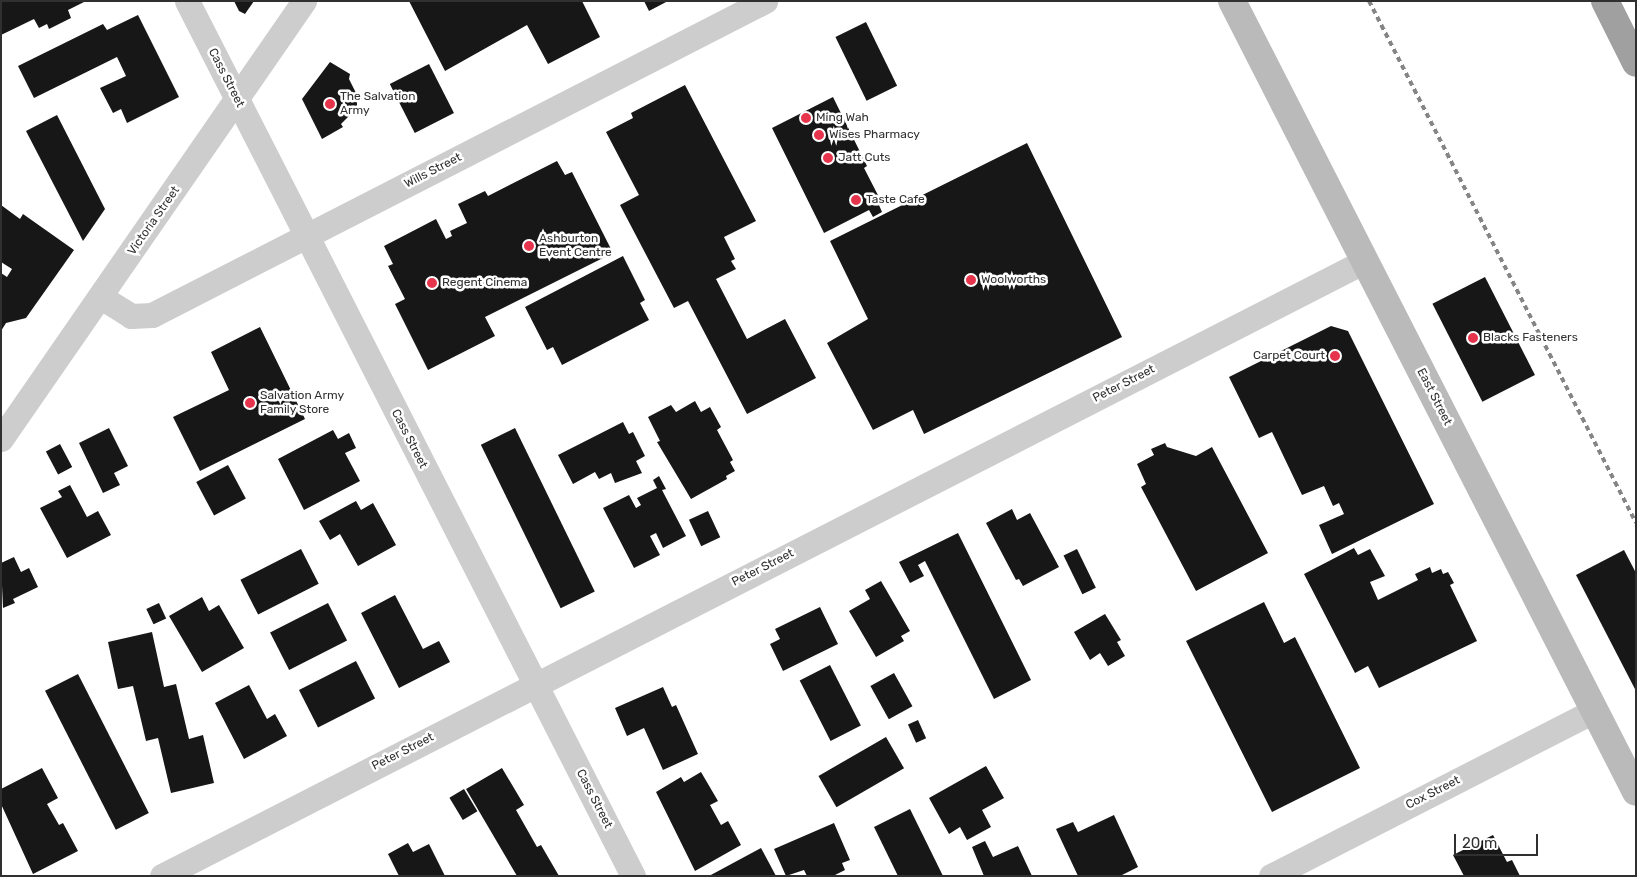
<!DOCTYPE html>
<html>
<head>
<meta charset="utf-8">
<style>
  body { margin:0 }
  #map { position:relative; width:1637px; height:877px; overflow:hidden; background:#fff; font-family:Rubik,sans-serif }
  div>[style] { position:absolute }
  .building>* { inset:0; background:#171717; transform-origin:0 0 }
  .minor>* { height:25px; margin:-12.5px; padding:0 12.5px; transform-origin:12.5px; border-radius:12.5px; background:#cdcdcd }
  .secondary>* { height:28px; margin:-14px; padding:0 14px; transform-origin:14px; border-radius:14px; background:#bababa }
  .trunk>* { height:28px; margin:-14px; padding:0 14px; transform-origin:14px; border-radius:14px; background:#a0a0a0 }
  .rail>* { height:4px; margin-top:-2px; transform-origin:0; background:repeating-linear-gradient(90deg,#858585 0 5px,transparent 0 9px) }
  .dots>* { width:14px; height:14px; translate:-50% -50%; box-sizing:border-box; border:2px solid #fff; border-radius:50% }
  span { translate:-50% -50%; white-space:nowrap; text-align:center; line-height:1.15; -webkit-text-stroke:5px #fff; paint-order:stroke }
  .street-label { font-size:12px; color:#303030 }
  .poi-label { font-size:12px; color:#303030 }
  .left { translate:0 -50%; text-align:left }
  .right { translate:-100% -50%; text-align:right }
  .frame { position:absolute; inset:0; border:2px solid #303030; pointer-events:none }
  .scale { position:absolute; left:1454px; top:834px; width:84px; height:22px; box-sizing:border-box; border:2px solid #303030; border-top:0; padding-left:6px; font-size:15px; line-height:18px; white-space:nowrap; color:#303030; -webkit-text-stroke:4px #fff; paint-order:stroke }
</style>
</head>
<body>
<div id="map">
  <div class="building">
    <div style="clip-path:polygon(1px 1px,86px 1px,68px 10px,71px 18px,49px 29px,47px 24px,39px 28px,34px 19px,1px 35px)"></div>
    <div style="clip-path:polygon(234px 1px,254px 1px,245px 14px,239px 11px)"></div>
    <div style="clip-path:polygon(409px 1px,582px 1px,600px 37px,548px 64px,527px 25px,445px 71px)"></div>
    <div style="clip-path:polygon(644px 1px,668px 1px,649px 11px)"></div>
    <div style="clip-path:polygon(138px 15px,179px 97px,127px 123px,121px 109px,113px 113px,100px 88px,126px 76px,117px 57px,34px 98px,18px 66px,103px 24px,107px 30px)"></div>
    <div style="left:866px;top:22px;width:71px;height:34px;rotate:64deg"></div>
    <div style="clip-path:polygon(330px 62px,350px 74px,349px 79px,357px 95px,357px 108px,341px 124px,343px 127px,322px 139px,302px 99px)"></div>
    <div style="left:429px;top:64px;width:55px;height:44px;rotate:63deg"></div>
    <div style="clip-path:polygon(685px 85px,756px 221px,724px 237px,735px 259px,731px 261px,736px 269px,716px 279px,747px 339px,785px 319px,816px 378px,747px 414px,688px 301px,674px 308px,620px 205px,639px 195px,606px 132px,633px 118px,631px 113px)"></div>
    <div style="clip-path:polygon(833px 97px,867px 166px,864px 168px,882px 203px,879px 205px,882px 212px,873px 217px,869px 210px,824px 233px,772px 128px)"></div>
    <div style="clip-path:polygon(57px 115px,105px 209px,83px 241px,26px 131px)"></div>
    <div style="clip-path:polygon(1027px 143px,1122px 337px,924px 434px,913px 410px,873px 430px,827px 343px,868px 319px,830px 241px)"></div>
    <div style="clip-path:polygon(557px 161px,565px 175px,572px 172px,613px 253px,485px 317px,495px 336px,428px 370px,395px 304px,405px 299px,388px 266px,393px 264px,384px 246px,436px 219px,446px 239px,452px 236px,450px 231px,467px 223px,458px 204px,485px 191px,488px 196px)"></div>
    <div style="clip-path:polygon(1px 205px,20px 219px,23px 214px,74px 250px,26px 318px,6px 323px,1px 331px,1px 273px,7px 277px,12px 269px,1px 262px)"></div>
    <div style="clip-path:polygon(623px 256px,645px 300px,640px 303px,649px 320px,562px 365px,553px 347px,547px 350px,525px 307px)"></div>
    <div style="left:1485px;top:277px;width:110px;height:59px;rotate:63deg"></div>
    <div style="clip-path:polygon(1331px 326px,1348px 331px,1434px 504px,1332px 554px,1319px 525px,1344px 514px,1339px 503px,1333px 506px,1324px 486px,1302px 495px,1272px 432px,1259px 438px,1229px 377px)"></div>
    <div style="clip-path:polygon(260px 327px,305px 419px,200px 471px,173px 417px,229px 390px,211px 352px)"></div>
    <div style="clip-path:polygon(695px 401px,701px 412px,710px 407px,721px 427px,717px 430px,733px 460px,730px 462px,735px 471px,726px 476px,727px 479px,691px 499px,657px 442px,660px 441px,648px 417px,671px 405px,676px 412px)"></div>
    <div style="clip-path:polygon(623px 422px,629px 434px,633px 432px,645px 456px,636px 461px,642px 473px,615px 483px,611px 473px,599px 479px,595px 472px,573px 484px,558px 455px)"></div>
    <div style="clip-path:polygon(109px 428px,128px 466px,114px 473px,120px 485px,103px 493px,79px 443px)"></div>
    <div style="left:515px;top:428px;width:182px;height:38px;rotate:64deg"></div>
    <div style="clip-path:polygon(333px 430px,338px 439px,349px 433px,356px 448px,345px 453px,360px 481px,304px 510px,278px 459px)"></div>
    <div style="clip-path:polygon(1165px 443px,1167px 447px,1196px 456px,1212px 447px,1268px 553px,1196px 591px,1141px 487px,1146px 484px,1137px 464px,1154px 455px,1151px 449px)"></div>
    <div style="left:60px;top:444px;width:26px;height:16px;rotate:62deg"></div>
    <div style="left:228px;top:465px;width:38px;height:36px;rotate:62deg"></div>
    <div style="clip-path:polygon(659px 476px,666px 489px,662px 490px,686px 536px,663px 548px,656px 533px,650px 536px,660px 555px,634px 568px,603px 508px,629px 495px,636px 508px,641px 505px,637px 498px,657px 488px,653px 480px)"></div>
    <div style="clip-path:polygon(70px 485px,87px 517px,98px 511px,111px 535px,67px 558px,40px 508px,62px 497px,58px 491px)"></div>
    <div style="clip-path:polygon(356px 501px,361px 510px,373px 503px,396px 545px,358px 566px,340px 534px,330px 540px,319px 521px)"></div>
    <div style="clip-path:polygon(1012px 509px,1017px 520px,1030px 513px,1059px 567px,1023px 586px,1019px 579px,1016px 580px,986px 523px)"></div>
    <div style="left:708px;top:511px;width:29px;height:21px;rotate:65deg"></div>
    <div style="clip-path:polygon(958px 533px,1031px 680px,994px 699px,925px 561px,918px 565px,924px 576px,910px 583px,899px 562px)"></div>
    <div style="clip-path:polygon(1354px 548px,1358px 555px,1370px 549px,1385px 576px,1370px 582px,1378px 600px,1418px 580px,1415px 574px,1430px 567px,1432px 573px,1441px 569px,1443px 574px,1448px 572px,1454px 583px,1450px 585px,1477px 641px,1379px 688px,1368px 666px,1355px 673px,1304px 574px)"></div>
    <div style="left:301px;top:549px;width:39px;height:68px;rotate:63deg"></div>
    <div style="left:1077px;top:549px;width:43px;height:15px;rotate:64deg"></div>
    <div style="clip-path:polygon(1624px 550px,1636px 573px,1636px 691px,1576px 575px)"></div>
    <div style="clip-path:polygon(14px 557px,21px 572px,29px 568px,38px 587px,13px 599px,15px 603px,3px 608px,1px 563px)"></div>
    <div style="clip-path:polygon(881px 581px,910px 631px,901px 636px,904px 641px,876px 657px,849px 611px,870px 599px,865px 590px)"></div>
    <div style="clip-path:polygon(395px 595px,423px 649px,439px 641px,450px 662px,399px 688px,361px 613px)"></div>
    <div style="clip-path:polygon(202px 597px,209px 611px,219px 605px,244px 648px,202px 672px,169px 616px)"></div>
    <div style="clip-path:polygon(1264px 602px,1284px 643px,1295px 637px,1360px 768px,1272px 812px,1186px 641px)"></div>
    <div style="left:159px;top:603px;width:17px;height:14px;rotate:65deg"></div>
    <div style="left:328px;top:603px;width:42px;height:65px;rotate:63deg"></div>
    <div style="clip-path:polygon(820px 607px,838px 644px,783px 671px,770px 644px,780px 639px,775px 629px)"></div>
    <div style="clip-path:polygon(1105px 614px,1121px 640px,1117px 642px,1125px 656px,1108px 666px,1100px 653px,1090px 660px,1074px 632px)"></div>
    <div style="clip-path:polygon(152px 632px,164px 687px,176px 684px,189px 739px,203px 735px,214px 783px,171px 793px,158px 738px,146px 741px,133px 686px,118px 689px,108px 642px)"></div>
    <div style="left:356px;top:661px;width:42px;height:64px;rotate:63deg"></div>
    <div style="left:830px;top:665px;width:68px;height:34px;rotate:63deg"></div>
    <div style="left:894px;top:673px;width:38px;height:27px;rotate:61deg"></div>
    <div style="left:78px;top:674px;width:156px;height:37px;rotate:63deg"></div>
    <div style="clip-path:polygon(249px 685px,267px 719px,275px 714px,287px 736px,244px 759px,215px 703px)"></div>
    <div style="clip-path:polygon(663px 687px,672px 707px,676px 705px,698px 754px,663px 770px,644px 728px,627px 736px,615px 708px)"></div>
    <div style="left:918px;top:720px;width:20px;height:11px;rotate:66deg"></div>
    <div style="left:886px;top:737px;width:36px;height:78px;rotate:60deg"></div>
    <div style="clip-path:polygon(986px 766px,1004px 798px,982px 810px,991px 827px,967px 840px,960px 827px,949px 834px,929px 798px)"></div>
    <div style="clip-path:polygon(42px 768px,58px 798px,47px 804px,59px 825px,63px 823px,78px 851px,33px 874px,1px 804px,1px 789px)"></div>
    <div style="clip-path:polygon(502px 768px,524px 805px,516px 810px,537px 847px,541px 845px,559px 876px,517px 876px,466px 789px)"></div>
    <div style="clip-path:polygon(701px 772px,718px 801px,710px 805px,721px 825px,728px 821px,741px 845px,695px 871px,656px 792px,681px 777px,684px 782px)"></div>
    <div style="left:464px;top:789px;width:26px;height:17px;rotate:59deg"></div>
    <div style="clip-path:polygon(910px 809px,943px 876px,898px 876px,874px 827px)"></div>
    <div style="clip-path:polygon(1114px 815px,1138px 867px,1120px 876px,1078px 876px,1056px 829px,1073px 822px,1078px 832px)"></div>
    <div style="clip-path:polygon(834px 823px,850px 860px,842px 863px,845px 870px,833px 876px,807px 876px,804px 870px,786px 876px,774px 849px)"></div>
    <div style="clip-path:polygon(1493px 835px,1507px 862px,1512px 860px,1520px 876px,1464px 876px,1453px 855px)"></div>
    <div style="clip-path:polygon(985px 841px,993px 857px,1018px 846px,1032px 876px,984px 876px,972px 847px)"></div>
    <div style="clip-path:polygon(408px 843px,413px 852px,429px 844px,445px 876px,399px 876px,388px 854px)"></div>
    <div style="clip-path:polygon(761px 848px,776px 876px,709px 876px)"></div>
  </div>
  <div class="minor">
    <div style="left:187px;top:1px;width:982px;rotate:62.99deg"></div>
    <div style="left:101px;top:297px;width:36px;rotate:32deg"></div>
    <div style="left:131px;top:316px;width:21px;rotate:-3deg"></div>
    <div style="left:152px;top:315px;width:689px;rotate:-27.12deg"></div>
    <div style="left:1px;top:439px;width:533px;rotate:-55.33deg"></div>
    <div style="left:162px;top:876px;width:1351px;rotate:-27.08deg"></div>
    <div style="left:1271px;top:876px;width:363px;rotate:-27.1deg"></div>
  </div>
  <div class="secondary">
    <div style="left:1232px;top:1px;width:888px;rotate:62.94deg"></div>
  </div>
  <div class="trunk">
    <div style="left:1605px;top:1px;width:69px;rotate:63.4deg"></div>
  </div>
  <div class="rail">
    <div style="left:1369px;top:1px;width:586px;rotate:62.91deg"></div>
  </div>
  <div class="dots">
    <div style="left:330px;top:104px;background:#e5344c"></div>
    <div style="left:806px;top:118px;background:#e5344c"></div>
    <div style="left:819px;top:135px;background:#e5344c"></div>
    <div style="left:828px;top:158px;background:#e5344c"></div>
    <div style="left:856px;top:200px;background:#e5344c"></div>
    <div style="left:529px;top:246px;background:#e5344c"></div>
    <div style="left:971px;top:280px;background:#e5344c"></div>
    <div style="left:432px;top:283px;background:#e5344c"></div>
    <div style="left:1473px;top:338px;background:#e5344c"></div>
    <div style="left:1335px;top:356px;background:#e5344c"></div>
    <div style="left:250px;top:403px;background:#e5344c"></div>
  </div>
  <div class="street-label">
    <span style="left:226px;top:78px;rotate:63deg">Cass Street</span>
    <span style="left:433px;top:171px;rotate:-27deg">Wills Street</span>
    <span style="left:154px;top:221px;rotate:-55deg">Victoria Street</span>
    <span style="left:1124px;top:384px;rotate:-27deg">Peter Street</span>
    <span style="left:1434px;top:397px;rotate:63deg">East Street</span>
    <span style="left:409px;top:439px;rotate:63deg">Cass Street</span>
    <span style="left:763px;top:568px;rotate:-27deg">Peter Street</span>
    <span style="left:403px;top:752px;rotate:-27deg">Peter Street</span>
    <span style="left:1433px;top:793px;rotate:-27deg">Cox Street</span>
    <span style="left:594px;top:799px;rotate:63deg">Cass Street</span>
  </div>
  <div class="poi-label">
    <span class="left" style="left:340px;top:104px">The Salvation<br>Army</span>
    <span class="left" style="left:816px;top:118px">Ming Wah</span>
    <span class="left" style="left:829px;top:135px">Wises Pharmacy</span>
    <span class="left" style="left:838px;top:158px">Jatt Cuts</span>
    <span class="left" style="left:866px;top:200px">Taste Cafe</span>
    <span class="left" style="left:539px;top:246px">Ashburton<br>Event Centre</span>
    <span class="left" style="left:981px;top:280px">Woolworths</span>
    <span class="left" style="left:442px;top:283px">Regent Cinema</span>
    <span class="left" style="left:1483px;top:338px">Blacks Fasteners</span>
    <span class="right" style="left:1325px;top:356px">Carpet Court</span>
    <span class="left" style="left:260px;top:403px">Salvation Army<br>Family Store</span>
  </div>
  <div class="frame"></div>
  <div class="scale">20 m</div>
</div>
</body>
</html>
